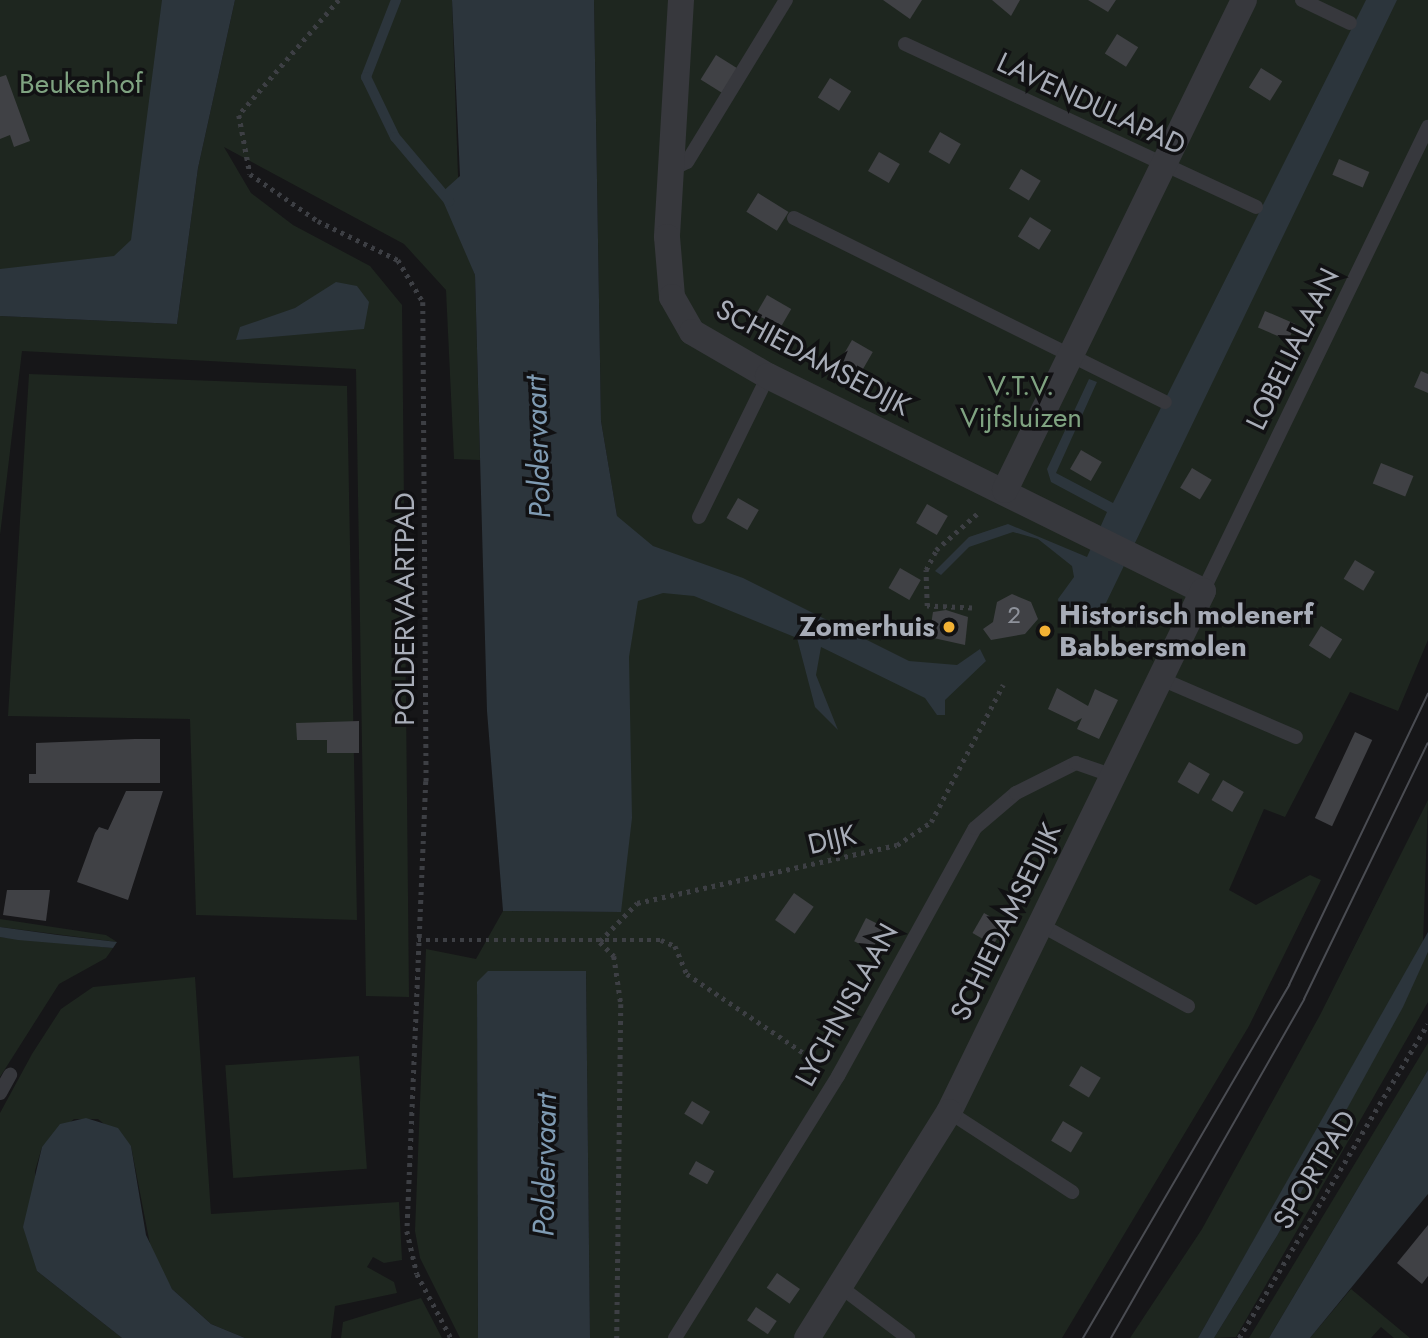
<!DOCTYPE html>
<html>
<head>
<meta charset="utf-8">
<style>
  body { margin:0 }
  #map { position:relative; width:1428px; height:1338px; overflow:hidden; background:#161618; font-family:Jost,sans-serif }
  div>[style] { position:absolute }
  .green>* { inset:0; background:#1e261f; transform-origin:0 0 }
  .water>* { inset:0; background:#2c353c }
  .stream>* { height:10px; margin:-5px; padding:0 5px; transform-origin:5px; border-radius:5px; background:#2c353c }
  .building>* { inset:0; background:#404145; transform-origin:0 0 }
  .path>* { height:4.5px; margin-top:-2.25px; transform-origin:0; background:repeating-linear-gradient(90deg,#3d3f44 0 3.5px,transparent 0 8.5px) }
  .lane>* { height:14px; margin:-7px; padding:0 7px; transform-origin:7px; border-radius:7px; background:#37383d }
  .street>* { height:26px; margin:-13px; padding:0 13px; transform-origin:13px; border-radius:13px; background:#37383d }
  .tram>* { height:2px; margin:-1px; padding:0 1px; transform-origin:1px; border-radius:1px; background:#4a4c52 }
  .dots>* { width:19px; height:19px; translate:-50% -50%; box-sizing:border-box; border:4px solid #111113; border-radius:50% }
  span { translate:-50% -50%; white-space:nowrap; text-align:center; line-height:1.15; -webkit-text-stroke:7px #111113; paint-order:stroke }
  .number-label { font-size:24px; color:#8e929b }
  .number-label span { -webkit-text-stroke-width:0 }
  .park-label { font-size:28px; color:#7fa381 }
  .street-label { font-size:28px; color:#a8adb8 }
  .poi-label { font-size:28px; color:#a8adb8; font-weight:700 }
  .left { translate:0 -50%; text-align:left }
  .right { translate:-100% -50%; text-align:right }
  .water-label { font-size:30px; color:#7f9bb3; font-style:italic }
</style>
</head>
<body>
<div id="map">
  <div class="green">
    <div style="clip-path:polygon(0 0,176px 0,138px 257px,0 290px)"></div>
    <div style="clip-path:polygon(235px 0,452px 0,460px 235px,475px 275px,480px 460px,454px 459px,446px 290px,404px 244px,224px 147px,251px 193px,293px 225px,370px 266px,402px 305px,409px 997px,366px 996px,356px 369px,22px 351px,0 535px,0 316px,177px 324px,198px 168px)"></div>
    <div style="clip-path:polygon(594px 0,1428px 0,1428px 640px,1398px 711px,1350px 692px,1285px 817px,1264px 809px,1229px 890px,1256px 905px,1310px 875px,1321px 880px,1249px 1026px,1062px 1338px,590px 1338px,586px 971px,477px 982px,478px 1338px,460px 1338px,420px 1258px,415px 1231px,426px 949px,476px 959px,503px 911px,621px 912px,617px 516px,601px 421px)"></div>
    <div style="clip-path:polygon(29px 374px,347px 386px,357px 920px,196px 915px,190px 719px,8px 716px)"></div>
    <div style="clip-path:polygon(1428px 800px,1423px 943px,1198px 1338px,1130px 1338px,1202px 1229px,1320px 1015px)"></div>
    <div style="clip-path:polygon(0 919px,106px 935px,117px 942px,0 927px)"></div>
    <div style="clip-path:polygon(0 937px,113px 948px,106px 958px,59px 984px,0 1077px)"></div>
    <div style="clip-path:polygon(1428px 952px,1428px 1002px,1236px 1337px,1214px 1338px,1277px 1236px)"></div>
    <div style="clip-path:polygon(195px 977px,211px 1214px,399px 1202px,402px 1260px,384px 1263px,373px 1257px,367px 1267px,394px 1282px,397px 1293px,335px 1306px,331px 1338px,245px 1338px,211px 1324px,172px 1289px,152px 1255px,131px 1146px,98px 1119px,74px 1119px,42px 1147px,35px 1171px,37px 1271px,122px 1338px,0 1338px,0 1113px,32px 1054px,61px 1009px,93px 987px)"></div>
    <div style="clip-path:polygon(1428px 1043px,1428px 1070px,1269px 1338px,1249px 1338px)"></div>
    <div style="left:359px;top:1056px;width:113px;height:134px;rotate:86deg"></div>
    <div style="clip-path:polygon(1351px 1289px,1410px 1338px,1394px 1338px,1381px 1327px,1371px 1338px,1310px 1338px)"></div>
    <div style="clip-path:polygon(421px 1298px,442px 1338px,341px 1338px,343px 1322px)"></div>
  </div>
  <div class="water">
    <div style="clip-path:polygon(162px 0,235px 0,198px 168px,177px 324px,0 316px,0 269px,114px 256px,131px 240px)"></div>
    <div style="clip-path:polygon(452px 0,594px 0,601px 421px,617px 516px,653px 546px,743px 578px,909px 661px,957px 665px,980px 649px,986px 661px,945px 700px,945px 715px,937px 715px,925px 698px,821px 647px,816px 675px,838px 730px,815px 707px,797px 638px,694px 596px,663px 593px,638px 601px,629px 657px,632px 818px,621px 912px,503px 911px,487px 711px,475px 275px,440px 194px,460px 176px)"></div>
    <div style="clip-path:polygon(1366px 0,1397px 0,1106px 603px,1083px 617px,1060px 611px,1058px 599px,1074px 577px,1072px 566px,1038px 539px,1013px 532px,969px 547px,941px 575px,935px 571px,969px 537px,1008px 524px,1087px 557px,1107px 512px,1051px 482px,1047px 469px,1089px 379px,1097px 382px,1056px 473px,1113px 503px)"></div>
    <div style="clip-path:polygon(336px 282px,357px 286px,369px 302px,364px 329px,236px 340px,240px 327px,295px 308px)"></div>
    <div style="clip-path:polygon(0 927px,58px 935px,117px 942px,113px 948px,18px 940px,0 937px)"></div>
    <div style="clip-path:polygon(1428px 932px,1428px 952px,1403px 1007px,1277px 1236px,1214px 1338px,1198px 1338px)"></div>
    <div style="clip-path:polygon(488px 971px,586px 971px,590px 1338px,478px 1338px,477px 982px)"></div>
    <div style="clip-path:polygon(1428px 1070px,1428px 1194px,1310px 1338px,1269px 1338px)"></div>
    <div style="clip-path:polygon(86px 1118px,118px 1128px,131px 1146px,146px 1235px,172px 1289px,211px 1324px,245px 1338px,122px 1338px,37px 1271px,23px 1227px,42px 1147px,60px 1124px)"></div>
  </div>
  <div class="stream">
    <div style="left:396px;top:0;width:83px;rotate:111.3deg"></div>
    <div style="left:366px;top:77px;width:67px;rotate:64.2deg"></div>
    <div style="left:395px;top:137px;width:84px;rotate:49.8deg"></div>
  </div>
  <div class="building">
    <div style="clip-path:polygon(883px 0,922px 0,910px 19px)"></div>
    <div style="clip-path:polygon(992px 0,1020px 0,1011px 16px)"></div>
    <div style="clip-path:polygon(1088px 0,1116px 0,1108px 12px)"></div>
    <div style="left:1117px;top:34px;width:25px;height:23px;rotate:32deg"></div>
    <div style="left:716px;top:55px;width:25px;height:29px;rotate:32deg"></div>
    <div style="left:1261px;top:68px;width:25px;height:23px;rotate:32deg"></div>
    <div style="clip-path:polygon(6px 75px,30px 141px,14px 147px,10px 135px,0 139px,0 77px)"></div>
    <div style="left:830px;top:78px;width:25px;height:23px;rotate:32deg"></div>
    <div style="left:940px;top:132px;width:24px;height:23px;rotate:30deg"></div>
    <div style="left:879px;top:152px;width:24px;height:22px;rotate:30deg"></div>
    <div style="left:1339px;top:159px;width:33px;height:17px;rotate:23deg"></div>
    <div style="left:1021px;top:169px;width:23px;height:23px;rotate:31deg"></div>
    <div style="left:758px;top:193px;width:36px;height:22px;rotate:32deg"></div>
    <div style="left:1030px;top:217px;width:25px;height:23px;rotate:32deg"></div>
    <div style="left:767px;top:295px;width:28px;height:22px;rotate:30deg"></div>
    <div style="left:1265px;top:311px;width:33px;height:18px;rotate:23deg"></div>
    <div style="left:852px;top:340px;width:24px;height:23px;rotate:30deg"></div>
    <div style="clip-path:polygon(1421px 371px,1428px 374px,1428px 393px,1414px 387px)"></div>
    <div style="left:1081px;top:450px;width:24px;height:22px;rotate:30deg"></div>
    <div style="left:1381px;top:463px;width:35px;height:22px;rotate:22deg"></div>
    <div style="left:1192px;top:468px;width:23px;height:23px;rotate:31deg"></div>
    <div style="left:738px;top:498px;width:24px;height:23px;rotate:30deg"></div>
    <div style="left:927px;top:504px;width:24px;height:22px;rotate:30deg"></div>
    <div style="left:1355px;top:560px;width:23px;height:22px;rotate:31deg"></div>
    <div style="left:900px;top:568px;width:24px;height:23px;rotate:30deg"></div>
    <div style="clip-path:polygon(1012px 594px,1031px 602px,1038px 619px,1025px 634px,991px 640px,983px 629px,993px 622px,997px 602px)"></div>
    <div style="clip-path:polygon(946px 610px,968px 617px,965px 645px,929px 637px,933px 612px)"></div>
    <div style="left:1321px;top:626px;width:25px;height:23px;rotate:32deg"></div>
    <div style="clip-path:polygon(1057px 688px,1088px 706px,1095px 689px,1118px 700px,1099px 739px,1077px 729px,1082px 718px,1075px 722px,1048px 709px)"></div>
    <div style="clip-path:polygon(359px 721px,359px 753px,327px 753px,327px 740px,297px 740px,296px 723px)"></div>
    <div style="left:1355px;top:732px;width:19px;height:95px;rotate:25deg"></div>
    <div style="clip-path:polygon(135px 739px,160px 739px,160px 783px,29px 783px,29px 774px,36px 774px,36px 743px)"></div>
    <div style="left:1189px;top:762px;width:24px;height:23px;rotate:30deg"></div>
    <div style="left:1223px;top:780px;width:24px;height:23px;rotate:30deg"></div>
    <div style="clip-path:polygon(126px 791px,163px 791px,128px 900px,77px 882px,95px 833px,99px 827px,108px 830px)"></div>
    <div style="clip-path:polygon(7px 890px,50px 890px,46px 921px,3px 915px)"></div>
    <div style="left:794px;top:893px;width:24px;height:33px;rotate:35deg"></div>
    <div style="left:984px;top:913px;width:24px;height:23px;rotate:30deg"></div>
    <div style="left:866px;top:918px;width:20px;height:26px;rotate:27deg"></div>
    <div style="left:1081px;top:1066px;width:23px;height:23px;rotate:31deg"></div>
    <div style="left:692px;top:1101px;width:21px;height:15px;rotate:31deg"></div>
    <div style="left:1063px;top:1121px;width:23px;height:23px;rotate:31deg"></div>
    <div style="left:696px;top:1161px;width:21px;height:15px;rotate:29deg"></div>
    <div style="clip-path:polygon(1428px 1225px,1428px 1276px,1422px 1284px,1397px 1263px)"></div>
    <div style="left:777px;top:1273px;width:28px;height:18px;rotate:35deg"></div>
    <div style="left:756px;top:1307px;width:25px;height:16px;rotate:34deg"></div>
  </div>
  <div class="path">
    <div style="left:339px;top:0;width:152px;rotate:131deg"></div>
    <div style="left:239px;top:115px;width:60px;rotate:79.4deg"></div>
    <div style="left:250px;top:174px;width:83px;rotate:34.7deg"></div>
    <div style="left:318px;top:221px;width:89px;rotate:26deg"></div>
    <div style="left:398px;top:260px;width:49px;rotate:59.2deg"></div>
    <div style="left:423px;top:302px;width:479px;rotate:89.6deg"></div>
    <div style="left:426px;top:781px;width:450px;rotate:92.4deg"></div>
    <div style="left:407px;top:1231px;width:44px;rotate:76.9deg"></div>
    <div style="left:417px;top:1274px;width:72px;rotate:62deg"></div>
    <div style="left:972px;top:608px;width:45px;rotate:-177.5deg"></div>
    <div style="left:927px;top:606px;width:36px;rotate:-92deg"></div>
    <div style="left:926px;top:570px;width:22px;rotate:-63deg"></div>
    <div style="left:936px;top:550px;width:56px;rotate:-41.4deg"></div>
    <div style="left:418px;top:940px;width:243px"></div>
    <div style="left:661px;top:940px;width:15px;rotate:23deg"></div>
    <div style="left:675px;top:946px;width:30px;rotate:67deg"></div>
    <div style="left:687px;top:974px;width:161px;rotate:34.1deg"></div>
    <div style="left:600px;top:941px;width:53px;rotate:-45.8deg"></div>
    <div style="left:637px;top:903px;width:266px;rotate:-12.6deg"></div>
    <div style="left:897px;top:845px;width:41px;rotate:-34.1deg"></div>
    <div style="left:931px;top:822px;width:155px;rotate:-62.3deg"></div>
    <div style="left:600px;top:942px;width:20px;rotate:45deg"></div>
    <div style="left:614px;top:956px;width:49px;rotate:81.7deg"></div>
    <div style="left:621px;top:1004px;width:334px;rotate:90.7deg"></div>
    <div style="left:1239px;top:1338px;width:366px;rotate:-59deg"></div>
  </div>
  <div class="lane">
    <div style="left:1302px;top:0;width:53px;rotate:25.6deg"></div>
    <div style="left:905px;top:44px;width:387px;rotate:24.9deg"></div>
    <div style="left:667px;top:172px;width:22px;rotate:-27deg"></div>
    <div style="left:687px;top:162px;width:190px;rotate:-58.6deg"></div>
    <div style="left:794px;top:218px;width:414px;rotate:26.4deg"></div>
    <div style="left:699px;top:517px;width:157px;rotate:-63.9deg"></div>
    <div style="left:1203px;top:591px;width:516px;rotate:-64.13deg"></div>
    <div style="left:1159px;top:678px;width:149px;rotate:23.3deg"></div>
    <div style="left:1041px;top:925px;width:168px;rotate:28.9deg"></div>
    <div style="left:0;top:1093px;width:21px;rotate:-61deg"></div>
    <div style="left:949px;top:1112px;width:147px;rotate:33deg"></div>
    <div style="left:842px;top:1288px;width:83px;rotate:37.1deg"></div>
    <div style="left:675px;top:1338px;width:309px;rotate:-58.1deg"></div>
    <div style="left:838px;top:1076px;width:283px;rotate:-61.1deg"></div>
    <div style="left:975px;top:828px;width:54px;rotate:-40.5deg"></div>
    <div style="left:1016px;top:793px;width:67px;rotate:-26.6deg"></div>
    <div style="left:1076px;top:763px;width:37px;rotate:19deg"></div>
  </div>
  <div class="street">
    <div style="left:681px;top:0;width:237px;rotate:93.4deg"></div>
    <div style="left:667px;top:237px;width:60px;rotate:85.2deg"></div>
    <div style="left:672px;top:297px;width:40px;rotate:60.3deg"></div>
    <div style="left:692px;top:332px;width:88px;rotate:30.1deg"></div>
    <div style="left:768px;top:376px;width:485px;rotate:26.3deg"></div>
    <div style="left:1203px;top:591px;width:580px;rotate:115.99deg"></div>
    <div style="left:949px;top:1112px;width:267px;rotate:122.1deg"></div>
    <div style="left:1005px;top:490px;width:545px;rotate:-64deg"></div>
  </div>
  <div class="tram">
    <div style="left:1083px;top:1338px;width:409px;rotate:-59.7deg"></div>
    <div style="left:1289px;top:985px;width:323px;rotate:-64.5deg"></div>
    <div style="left:1111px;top:1338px;width:390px;rotate:-60.3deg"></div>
    <div style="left:1304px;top:999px;width:284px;rotate:-64.2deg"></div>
  </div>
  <div class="dots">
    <div style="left:949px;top:627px;background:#f2b134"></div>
    <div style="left:1045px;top:631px;background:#f2b134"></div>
  </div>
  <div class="number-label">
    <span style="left:1014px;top:615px">2</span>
  </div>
  <div class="park-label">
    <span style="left:81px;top:84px">Beukenhof</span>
    <span style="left:1021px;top:402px">V.T.V.<br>Vijfsluizen</span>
  </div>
  <div class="street-label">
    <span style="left:1091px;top:104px;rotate:25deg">LAVENDULAPAD</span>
    <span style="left:1293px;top:349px;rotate:-64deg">LOBELIALAAN</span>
    <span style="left:813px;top:358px;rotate:28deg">SCHIEDAMSEDIJK</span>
    <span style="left:405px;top:609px;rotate:-90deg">POLDERVAARTPAD</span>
    <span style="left:832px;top:840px;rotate:-13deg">DIJK</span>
    <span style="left:1006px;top:922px;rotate:-64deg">SCHIEDAMSEDIJK</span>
    <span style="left:847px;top:1005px;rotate:-61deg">LYCHNISLAAN</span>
    <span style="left:1315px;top:1170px;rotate:-59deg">SPORTPAD</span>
  </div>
  <div class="poi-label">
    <span class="left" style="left:1059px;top:631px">Historisch molenerf<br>Babbersmolen</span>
    <span class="right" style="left:935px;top:627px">Zomerhuis</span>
  </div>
  <div class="water-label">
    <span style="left:538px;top:447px;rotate:-92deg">Poldervaart</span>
    <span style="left:545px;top:1165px;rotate:-89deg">Poldervaart</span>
  </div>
</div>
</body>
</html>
